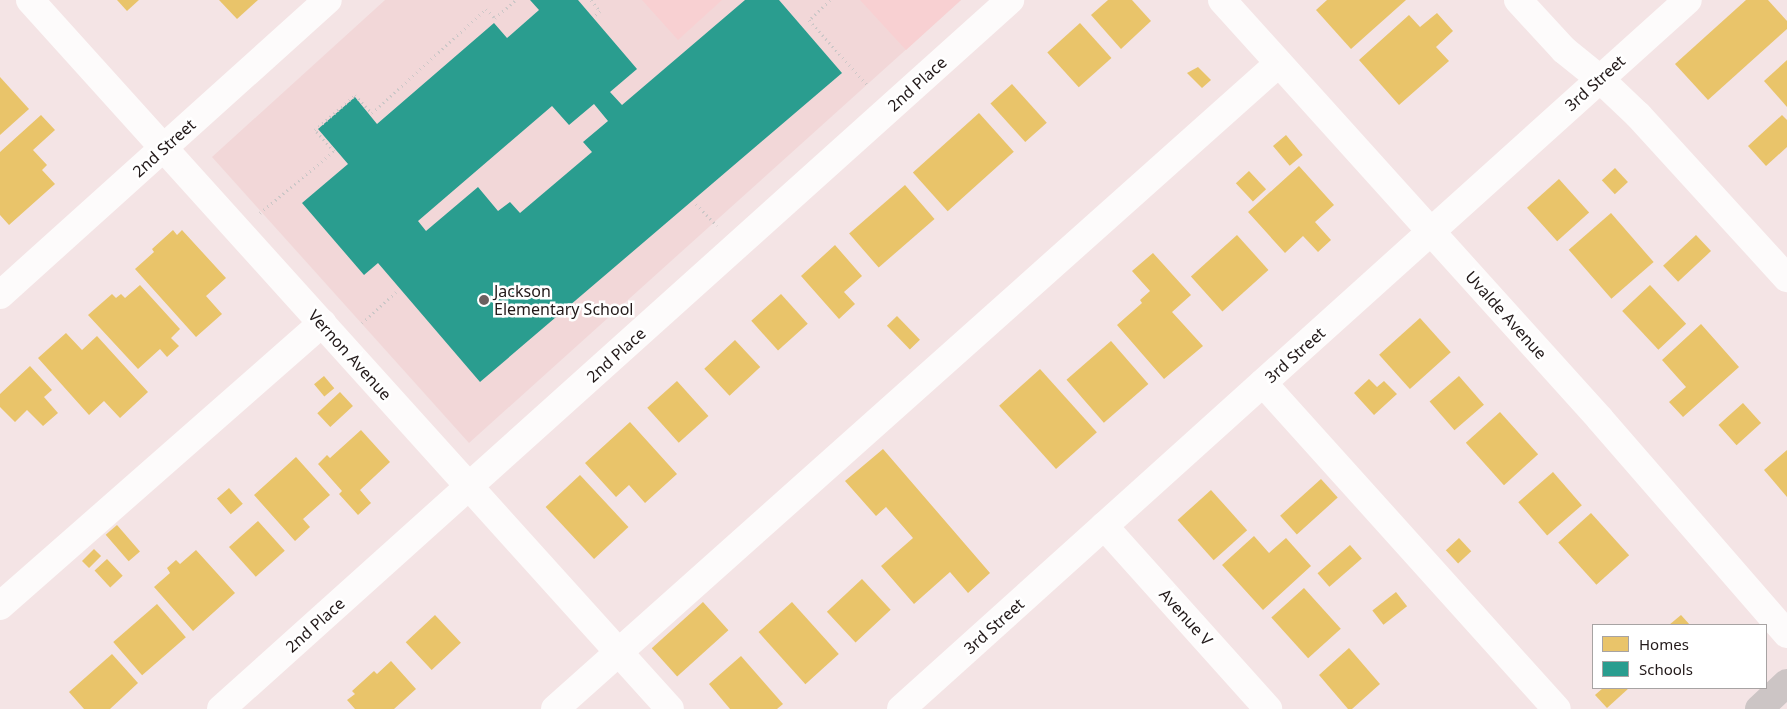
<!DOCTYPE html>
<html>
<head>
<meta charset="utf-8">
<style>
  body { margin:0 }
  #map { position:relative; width:1787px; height:709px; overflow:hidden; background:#f4e4e5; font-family:"Noto Sans",sans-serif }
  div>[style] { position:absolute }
  .built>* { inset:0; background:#f2d7d8 }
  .green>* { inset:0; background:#f8d0d2 }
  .homes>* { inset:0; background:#e9c46a; transform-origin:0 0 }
  .schools>* { inset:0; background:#2a9d8f }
  .path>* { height:3px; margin-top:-1.5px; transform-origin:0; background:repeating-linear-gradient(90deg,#ccc7c7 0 1px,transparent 0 5px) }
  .minor>* { height:28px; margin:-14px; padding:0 14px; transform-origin:14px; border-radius:14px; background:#fdfbfb }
  .major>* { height:28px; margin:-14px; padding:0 14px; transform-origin:14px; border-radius:14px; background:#ccc5c5 }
  .dots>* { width:14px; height:14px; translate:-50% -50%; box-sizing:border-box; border:2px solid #fff; border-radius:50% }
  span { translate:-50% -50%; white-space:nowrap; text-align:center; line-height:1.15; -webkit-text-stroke:5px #fff; paint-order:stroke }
  .street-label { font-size:16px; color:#221919 }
  .poi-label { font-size:16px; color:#221919 }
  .left { translate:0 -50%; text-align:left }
  .legend { position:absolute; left:1592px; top:624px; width:175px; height:65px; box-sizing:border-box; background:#fff; border:1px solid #a7a3a3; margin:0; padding:6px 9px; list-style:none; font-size:15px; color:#221919 }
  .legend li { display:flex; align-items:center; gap:10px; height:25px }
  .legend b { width:25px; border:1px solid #a7a3a3 }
</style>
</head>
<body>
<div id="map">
  <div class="built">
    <div style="clip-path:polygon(385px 0,961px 0,469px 443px,212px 157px)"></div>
  </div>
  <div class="green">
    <div style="clip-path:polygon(642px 0,722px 0,678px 40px)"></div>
    <div style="clip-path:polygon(860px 0,961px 0,906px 50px)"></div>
  </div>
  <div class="homes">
    <div style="clip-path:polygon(117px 0,139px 0,127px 11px)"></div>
    <div style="clip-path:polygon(219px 0,258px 0,237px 19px)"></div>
    <div style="clip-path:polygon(1108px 0,1132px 0,1151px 21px,1121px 49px,1091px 15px)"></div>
    <div style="clip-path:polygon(1327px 0,1406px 0,1351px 49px,1316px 10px)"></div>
    <div style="clip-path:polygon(1746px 0,1768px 0,1787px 21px,1787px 29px,1708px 100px,1675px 64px)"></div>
    <div style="clip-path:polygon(1437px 13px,1453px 31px,1436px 47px,1449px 61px,1399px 105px,1359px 60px,1409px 15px,1420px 27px)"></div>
    <div style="left:1080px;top:23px;width:47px;height:44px;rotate:48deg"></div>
    <div style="clip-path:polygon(1787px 60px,1787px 107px,1764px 81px)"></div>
    <div style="clip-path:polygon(1198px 67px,1211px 80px,1202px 88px,1187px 73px)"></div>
    <div style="clip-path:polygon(0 77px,29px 109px,0 135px)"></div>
    <div style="left:1012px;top:84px;width:52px;height:29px;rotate:48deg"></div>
    <div style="left:979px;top:113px;width:52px;height:89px;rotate:48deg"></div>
    <div style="clip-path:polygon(41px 115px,55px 130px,33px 150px,47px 165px,42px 170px,55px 184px,9px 225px,0 215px,0 152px)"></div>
    <div style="clip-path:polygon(1782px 115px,1787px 120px,1787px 147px,1766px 166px,1748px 146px)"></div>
    <div style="left:1286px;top:135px;width:26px;height:17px;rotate:50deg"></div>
    <div style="clip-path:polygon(1299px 166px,1334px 205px,1315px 222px,1331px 240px,1318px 252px,1303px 236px,1285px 253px,1248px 212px)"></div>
    <div style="left:1615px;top:168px;width:19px;height:18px;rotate:47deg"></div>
    <div style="left:1249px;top:171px;width:25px;height:18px;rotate:47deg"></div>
    <div style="left:1559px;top:179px;width:45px;height:43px;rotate:48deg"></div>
    <div style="left:905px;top:185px;width:45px;height:74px;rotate:49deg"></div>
    <div style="left:1611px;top:213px;width:65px;height:56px;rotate:49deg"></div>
    <div style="clip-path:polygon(173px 230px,177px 235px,182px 230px,226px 278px,206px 296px,222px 314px,196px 337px,135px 269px,154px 252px,152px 249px)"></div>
    <div style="left:1237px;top:235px;width:47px;height:62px;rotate:48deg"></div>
    <div style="left:1696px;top:235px;width:22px;height:45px;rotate:47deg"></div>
    <div style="clip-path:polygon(835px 245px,862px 276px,844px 292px,855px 304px,839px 319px,801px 276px)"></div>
    <div style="clip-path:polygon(1153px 253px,1191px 295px,1172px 312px,1203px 346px,1164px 379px,1117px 325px,1142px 303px,1140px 300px,1150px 291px,1132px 271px)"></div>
    <div style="clip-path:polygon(140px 285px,180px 329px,171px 338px,179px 346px,167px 357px,160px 349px,138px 369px,88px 315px,112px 294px,116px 298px,121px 294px,125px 298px)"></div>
    <div style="left:1650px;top:285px;width:53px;height:38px;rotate:47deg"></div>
    <div style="left:781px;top:294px;width:40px;height:40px;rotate:48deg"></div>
    <div style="left:897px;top:316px;width:33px;height:14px;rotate:46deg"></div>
    <div style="left:1420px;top:318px;width:46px;height:55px;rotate:48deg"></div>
    <div style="clip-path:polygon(1701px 324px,1739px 367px,1683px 417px,1669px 402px,1686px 387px,1662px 360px)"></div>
    <div style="clip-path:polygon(66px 333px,82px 350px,97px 336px,148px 392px,120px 418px,104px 401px,89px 415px,38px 358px)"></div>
    <div style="left:735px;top:340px;width:37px;height:42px;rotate:47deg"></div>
    <div style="left:1111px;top:341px;width:57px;height:59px;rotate:49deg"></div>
    <div style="clip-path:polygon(30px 366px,52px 390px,44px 397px,58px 413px,43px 426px,27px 410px,15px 422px,0 407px,0 394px)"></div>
    <div style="left:1040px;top:369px;width:85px;height:55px;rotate:48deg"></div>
    <div style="left:324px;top:376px;width:16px;height:13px;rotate:50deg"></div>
    <div style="left:1459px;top:376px;width:38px;height:39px;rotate:49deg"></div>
    <div style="clip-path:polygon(1369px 379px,1377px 387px,1384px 381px,1397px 394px,1374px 415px,1354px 393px)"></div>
    <div style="left:677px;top:381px;width:47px;height:40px;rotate:48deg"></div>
    <div style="left:340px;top:392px;width:19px;height:31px;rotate:47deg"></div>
    <div style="left:1743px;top:403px;width:27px;height:33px;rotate:48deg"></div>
    <div style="left:1500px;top:412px;width:57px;height:46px;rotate:48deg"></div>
    <div style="clip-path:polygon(630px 422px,677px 474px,645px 503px,629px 485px,616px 497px,585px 463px)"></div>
    <div style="clip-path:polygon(361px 430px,390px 462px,360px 490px,371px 503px,358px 515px,339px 494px,342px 491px,318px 464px,327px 455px,330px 458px)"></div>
    <div style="clip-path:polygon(883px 449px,990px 573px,968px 593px,950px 572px,914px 604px,881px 566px,913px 538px,886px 507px,876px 516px,845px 481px)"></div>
    <div style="clip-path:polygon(1787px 450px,1787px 497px,1764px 470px)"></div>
    <div style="clip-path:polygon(296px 457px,330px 495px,303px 519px,310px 527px,295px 541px,254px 495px)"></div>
    <div style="left:1553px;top:472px;width:44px;height:46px;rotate:49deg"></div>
    <div style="left:580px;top:475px;width:71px;height:47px;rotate:47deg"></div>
    <div style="left:1321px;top:479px;width:25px;height:55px;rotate:48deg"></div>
    <div style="left:229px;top:488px;width:21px;height:16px;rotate:49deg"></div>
    <div style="left:1211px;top:490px;width:54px;height:45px;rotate:48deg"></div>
    <div style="left:1591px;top:513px;width:57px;height:44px;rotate:48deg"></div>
    <div style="left:258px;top:521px;width:40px;height:39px;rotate:48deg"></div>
    <div style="left:117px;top:525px;width:35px;height:15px;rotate:49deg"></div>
    <div style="clip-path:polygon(1254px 536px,1269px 553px,1286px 538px,1311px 566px,1263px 610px,1222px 565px)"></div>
    <div style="left:1459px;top:538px;width:18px;height:18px;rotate:47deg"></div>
    <div style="left:1350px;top:545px;width:18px;height:43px;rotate:49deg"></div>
    <div style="left:94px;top:549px;width:10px;height:17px;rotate:45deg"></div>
    <div style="clip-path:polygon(196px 550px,235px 593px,193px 631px,154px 587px,170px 573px,167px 568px,176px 560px,180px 564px)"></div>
    <div style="left:107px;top:559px;width:23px;height:17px;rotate:47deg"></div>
    <div style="left:862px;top:579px;width:42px;height:48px;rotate:47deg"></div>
    <div style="left:1304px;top:588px;width:55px;height:44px;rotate:48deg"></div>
    <div style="left:1396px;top:592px;width:18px;height:30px;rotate:52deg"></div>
    <div style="left:703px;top:602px;width:38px;height:69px;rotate:48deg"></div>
    <div style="left:792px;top:602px;width:70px;height:45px;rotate:48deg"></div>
    <div style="left:157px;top:604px;width:44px;height:58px;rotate:49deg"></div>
    <div style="left:435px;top:615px;width:38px;height:40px;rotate:47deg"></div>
    <div style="clip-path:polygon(1681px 615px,1690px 625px,1669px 625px)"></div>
    <div style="clip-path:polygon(1349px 648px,1380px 684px,1352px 709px,1348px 709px,1319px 675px)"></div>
    <div style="clip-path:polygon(112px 654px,138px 683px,110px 709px,84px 709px,69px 692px)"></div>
    <div style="clip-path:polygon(741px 656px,783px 704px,777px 709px,730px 709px,709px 684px)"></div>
    <div style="clip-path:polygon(391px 661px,416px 689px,394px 709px,355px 709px,347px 700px,355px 694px,352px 691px,374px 671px,377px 674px)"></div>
    <div style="clip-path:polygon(1603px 688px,1629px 688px,1607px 708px,1595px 695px)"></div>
  </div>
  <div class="schools">
    <div style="clip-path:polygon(evenodd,530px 0,578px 0,637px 69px,610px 92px,622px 105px,745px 0,779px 0,842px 73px,480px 382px,378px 263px,364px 275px,302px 203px,348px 164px,318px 129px,355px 97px,377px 124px,494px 23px,507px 38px,539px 10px,530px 0,594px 104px,608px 121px,583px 142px,592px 152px,520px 213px,510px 202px,498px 211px,478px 187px,426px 231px,418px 221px,552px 106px,569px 125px,594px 104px)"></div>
  </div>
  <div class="path">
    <div style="left:591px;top:0;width:14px;rotate:51deg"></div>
    <div style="left:600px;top:11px;width:6px;rotate:141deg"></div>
    <div style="left:830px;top:0;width:29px;rotate:136deg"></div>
    <div style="left:809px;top:20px;width:89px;rotate:48.2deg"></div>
    <div style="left:696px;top:204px;width:30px;rotate:46deg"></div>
    <div style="left:260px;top:213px;width:97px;rotate:-40deg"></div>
    <div style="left:334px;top:151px;width:28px;rotate:-132deg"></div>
    <div style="left:315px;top:130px;width:53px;rotate:-41.2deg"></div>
    <div style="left:355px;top:95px;width:25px;rotate:47deg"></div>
    <div style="left:372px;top:113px;width:154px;rotate:-42.4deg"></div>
    <div style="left:486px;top:9px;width:13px;rotate:45deg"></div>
    <div style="left:495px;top:18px;width:28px;rotate:-41deg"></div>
    <div style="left:362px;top:323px;width:46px;rotate:-42.4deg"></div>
  </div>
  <div class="minor">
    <div style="left:30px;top:0;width:955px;rotate:47.93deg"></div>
    <div style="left:1222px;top:0;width:564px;rotate:47.94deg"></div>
    <div style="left:1600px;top:419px;width:285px;rotate:49deg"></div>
    <div style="left:1518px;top:0;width:68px;rotate:47.4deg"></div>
    <div style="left:1564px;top:50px;width:46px;rotate:38.9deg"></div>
    <div style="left:1600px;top:79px;width:52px;rotate:43.5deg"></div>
    <div style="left:1638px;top:115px;width:221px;rotate:47.6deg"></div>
    <div style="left:0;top:295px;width:441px;rotate:-42deg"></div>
    <div style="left:1263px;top:383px;width:439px;rotate:48deg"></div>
    <div style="left:1104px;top:526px;width:246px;rotate:48.1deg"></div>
    <div style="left:0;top:606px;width:429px;rotate:-41.3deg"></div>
    <div style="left:221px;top:709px;width:1061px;rotate:-41.94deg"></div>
    <div style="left:555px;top:709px;width:970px;rotate:-41.74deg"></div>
    <div style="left:901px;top:709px;width:1059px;rotate:-42.02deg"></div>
  </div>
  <div class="major">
    <div style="left:1759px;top:709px;width:38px;rotate:-43deg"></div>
  </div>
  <div class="dots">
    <div style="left:484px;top:300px;background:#6c6060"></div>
  </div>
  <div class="street-label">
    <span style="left:1595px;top:83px;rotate:-42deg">3rd Street</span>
    <span style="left:917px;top:84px;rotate:-42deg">2nd Place</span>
    <span style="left:164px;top:148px;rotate:-42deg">2nd Street</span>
    <span style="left:1506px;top:315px;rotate:48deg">Uvalde Avenue</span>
    <span style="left:350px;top:355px;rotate:48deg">Vernon Avenue</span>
    <span style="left:616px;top:355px;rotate:-42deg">2nd Place</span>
    <span style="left:1295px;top:355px;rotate:-42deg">3rd Street</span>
    <span style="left:1186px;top:617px;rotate:48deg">Avenue V</span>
    <span style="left:315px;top:625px;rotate:-42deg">2nd Place</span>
    <span style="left:994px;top:626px;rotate:-42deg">3rd Street</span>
  </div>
  <div class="poi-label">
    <span class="left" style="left:494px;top:300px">Jackson<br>Elementary School</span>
  </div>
  <ul class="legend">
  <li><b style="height:14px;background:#e9c46a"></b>Homes</li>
  <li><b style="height:14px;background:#2a9d8f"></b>Schools</li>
  </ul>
</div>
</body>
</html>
